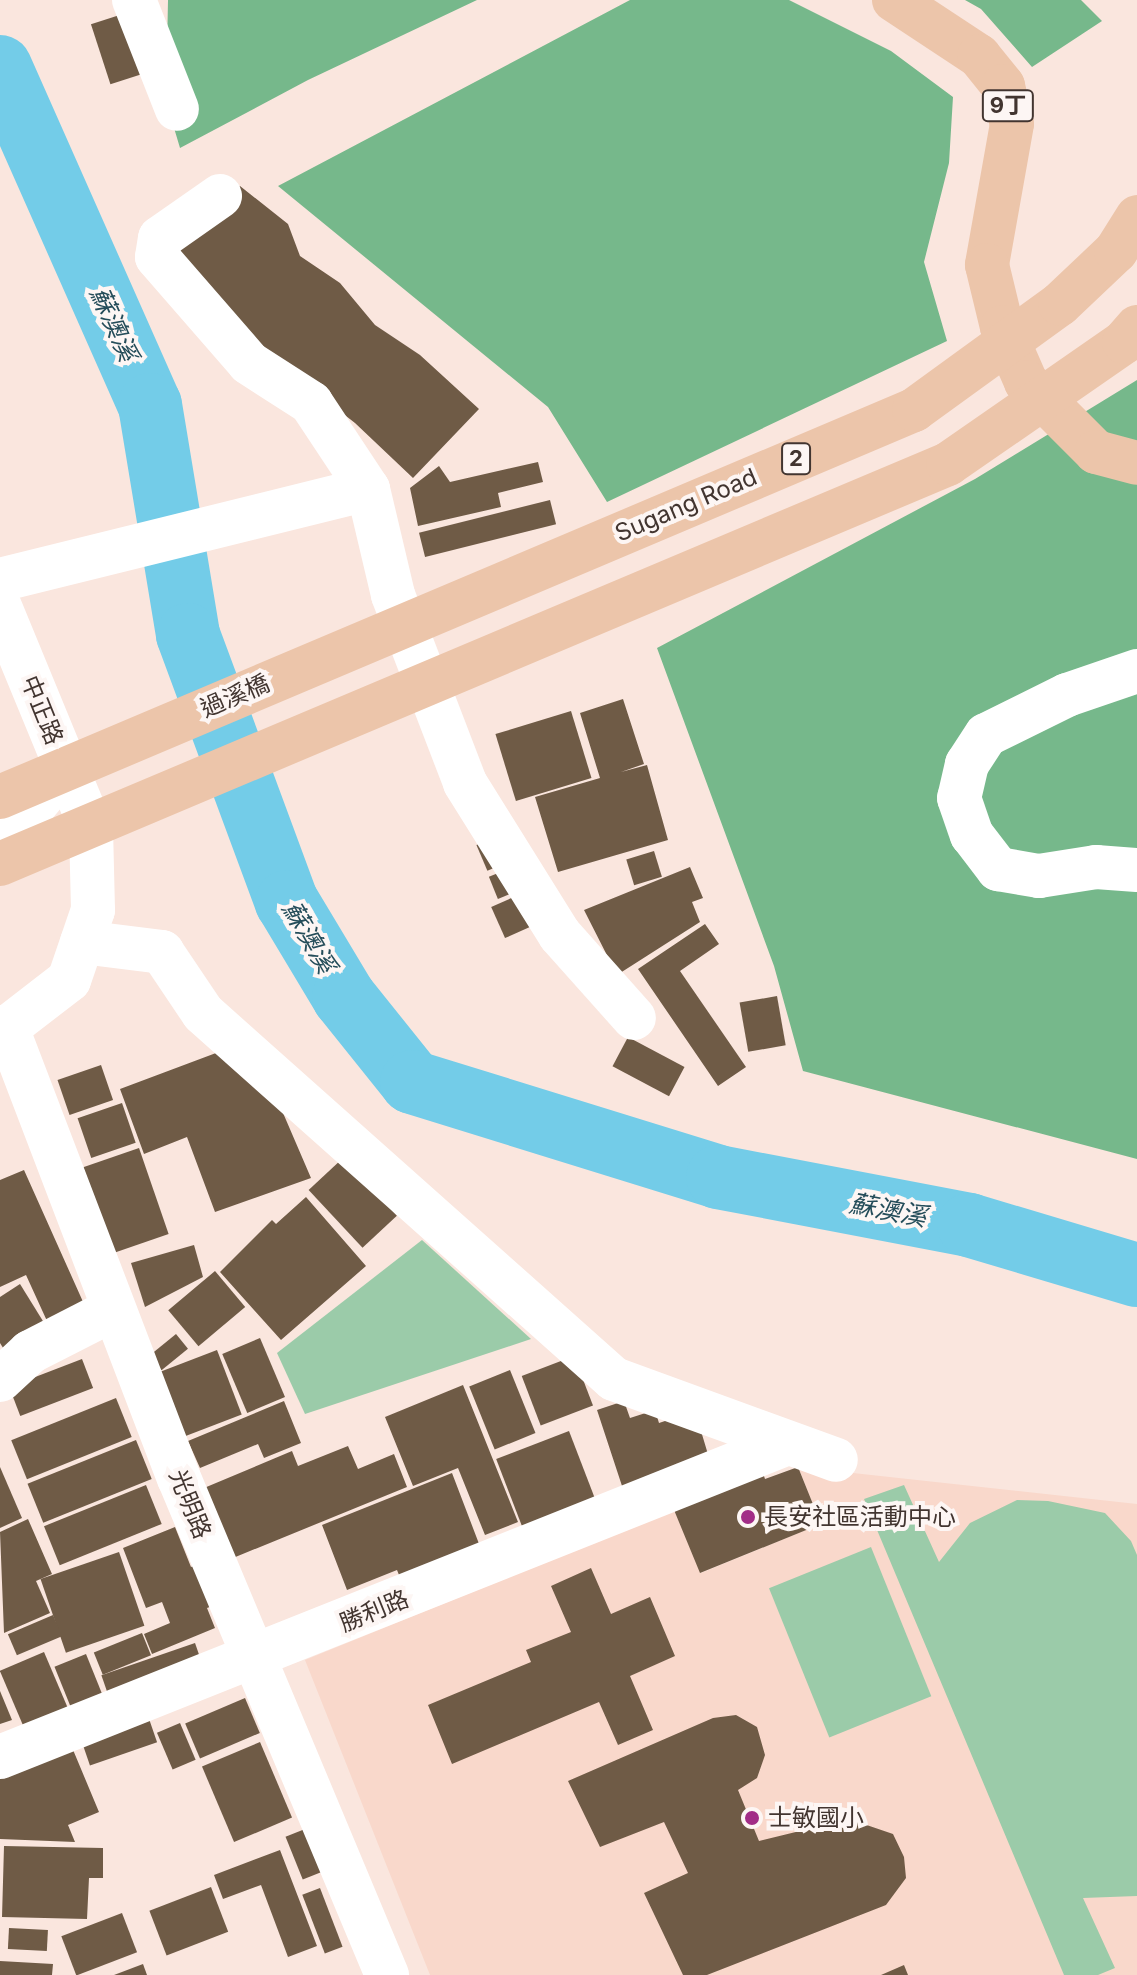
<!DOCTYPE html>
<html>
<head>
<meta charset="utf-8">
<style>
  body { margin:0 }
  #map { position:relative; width:1137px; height:1975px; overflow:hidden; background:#fae6de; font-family:Inter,"Noto Sans TC",sans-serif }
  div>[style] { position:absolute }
  .built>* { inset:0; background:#f9d8cb }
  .green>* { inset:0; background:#9bcba9; transform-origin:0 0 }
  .forest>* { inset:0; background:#76b88b }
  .river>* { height:64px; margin:-32px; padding:0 32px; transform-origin:32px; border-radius:32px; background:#73cce8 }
  .building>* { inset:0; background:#6f5b46; transform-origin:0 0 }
  .minor>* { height:44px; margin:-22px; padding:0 22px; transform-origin:22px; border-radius:22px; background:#fff }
  .major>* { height:44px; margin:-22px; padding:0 22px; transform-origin:22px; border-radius:22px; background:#ecc5aa }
  .dots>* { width:22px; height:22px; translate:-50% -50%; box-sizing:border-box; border:4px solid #fdf6f4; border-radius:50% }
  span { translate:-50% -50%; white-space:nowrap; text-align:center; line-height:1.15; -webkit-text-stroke:8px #fdf6f4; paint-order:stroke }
  .shield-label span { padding:2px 6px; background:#fdf6f4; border:2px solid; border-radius:6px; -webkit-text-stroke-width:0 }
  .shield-label { font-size:22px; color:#423530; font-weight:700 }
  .street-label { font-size:24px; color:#423530 }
  .poi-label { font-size:24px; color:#423530 }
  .left { translate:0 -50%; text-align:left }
  .water-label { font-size:26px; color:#254d5a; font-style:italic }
</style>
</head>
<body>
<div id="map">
  <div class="built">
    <div style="clip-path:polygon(798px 1467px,1137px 1504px,1137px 1975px,430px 1975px,305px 1660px,674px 1510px,701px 1573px,821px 1524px)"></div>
  </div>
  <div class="green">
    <div style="clip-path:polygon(422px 1240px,531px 1339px,305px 1414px,277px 1353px)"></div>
    <div style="clip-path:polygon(904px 1485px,939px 1562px,970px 1523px,1017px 1500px,1048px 1501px,1105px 1513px,1131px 1541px,1137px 1555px,1137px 1896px,1083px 1898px,1115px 1968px,1098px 1975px,1064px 1975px,864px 1499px)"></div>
    <div style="left:871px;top:1547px;width:161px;height:110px;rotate:68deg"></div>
  </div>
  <div class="forest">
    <div style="clip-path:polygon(168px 0,477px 0,308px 80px,180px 148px,166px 101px)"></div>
    <div style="clip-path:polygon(630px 0,789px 0,891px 51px,953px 97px,949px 163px,924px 262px,947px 341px,607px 502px,548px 407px,278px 186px)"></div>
    <div style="clip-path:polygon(965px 0,1081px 0,1102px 21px,1032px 67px,981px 9px)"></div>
    <div style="clip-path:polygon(1137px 380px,1137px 1159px,803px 1071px,774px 966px,657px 648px,975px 479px)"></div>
  </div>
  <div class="river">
    <div style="left:0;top:67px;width:370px;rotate:66.1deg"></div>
    <div style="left:150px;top:405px;width:233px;rotate:80.6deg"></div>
    <div style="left:188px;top:635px;width:285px;rotate:69.7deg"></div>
    <div style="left:287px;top:902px;width:111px;rotate:59deg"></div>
    <div style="left:344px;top:997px;width:109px;rotate:51.3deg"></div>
    <div style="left:412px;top:1082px;width:320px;rotate:17.2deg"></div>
    <div style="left:718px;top:1177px;width:256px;rotate:10.8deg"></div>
    <div style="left:969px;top:1225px;width:175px;rotate:16.6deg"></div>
  </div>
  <div class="building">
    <div style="left:129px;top:12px;width:63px;height:40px;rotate:72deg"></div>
    <div style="clip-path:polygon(240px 186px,288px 224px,300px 256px,340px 283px,375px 325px,420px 355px,479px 409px,413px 478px,355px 423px,251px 342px,167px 252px)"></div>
    <div style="clip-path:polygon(538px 462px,543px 482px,498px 493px,501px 507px,418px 526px,410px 488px,439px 466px,450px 482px)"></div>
    <div style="left:550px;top:500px;width:25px;height:135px;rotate:76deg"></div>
    <div style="clip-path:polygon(623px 699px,644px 764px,621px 772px,647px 765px,668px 840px,558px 872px,535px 797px,600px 778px,580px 713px)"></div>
    <div style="left:571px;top:711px;width:70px;height:79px;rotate:73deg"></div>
    <div style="left:493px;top:838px;width:28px;height:18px;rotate:67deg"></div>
    <div style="left:654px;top:851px;width:27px;height:29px;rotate:73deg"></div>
    <div style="left:513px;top:867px;width:24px;height:26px;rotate:68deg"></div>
    <div style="clip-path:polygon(690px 867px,703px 898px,692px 902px,700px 922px,617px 975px,584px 910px)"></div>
    <div style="left:525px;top:892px;width:34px;height:37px;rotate:66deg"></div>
    <div style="clip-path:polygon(705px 924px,719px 944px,680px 971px,746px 1067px,718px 1086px,638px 969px)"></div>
    <div style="left:777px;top:996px;width:50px;height:38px;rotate:80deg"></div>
    <div style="left:628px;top:1037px;width:64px;height:33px;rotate:28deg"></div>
    <div style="clip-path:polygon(232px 1047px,271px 1085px,311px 1178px,215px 1212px,187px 1137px,144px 1154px,120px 1089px)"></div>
    <div style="left:101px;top:1065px;width:37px;height:46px;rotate:71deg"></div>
    <div style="left:122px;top:1103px;width:42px;height:47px;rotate:71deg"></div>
    <div style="left:139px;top:1148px;width:91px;height:59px;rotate:71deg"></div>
    <div style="left:343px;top:1158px;width:79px;height:47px;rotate:47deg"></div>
    <div style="clip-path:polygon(24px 1170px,84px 1304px,47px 1321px,26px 1275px,0 1287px,0 1180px)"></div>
    <div style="clip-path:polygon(306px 1197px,366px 1266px,281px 1340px,220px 1272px,272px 1220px,276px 1224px)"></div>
    <div style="clip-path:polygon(194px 1245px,203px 1277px,145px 1307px,131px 1263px)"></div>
    <div style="left:215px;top:1271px;width:47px;height:61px;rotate:50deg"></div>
    <div style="clip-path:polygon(20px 1284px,46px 1326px,5px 1351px,0 1343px,0 1297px)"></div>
    <div style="left:176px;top:1334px;width:19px;height:34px;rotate:51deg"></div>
    <div style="left:260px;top:1338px;width:64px;height:41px;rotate:67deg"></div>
    <div style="left:217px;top:1350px;width:69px;height:74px;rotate:69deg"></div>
    <div style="left:574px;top:1356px;width:53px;height:56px;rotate:69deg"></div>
    <div style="left:82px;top:1359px;width:31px;height:78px;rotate:69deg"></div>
    <div style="left:510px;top:1370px;width:68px;height:44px;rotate:68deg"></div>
    <div style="clip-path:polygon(463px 1385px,518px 1522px,485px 1535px,458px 1468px,413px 1486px,385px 1417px)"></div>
    <div style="left:116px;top:1398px;width:42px;height:113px;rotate:68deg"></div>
    <div style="clip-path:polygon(284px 1401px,301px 1443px,264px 1458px,258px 1444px,200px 1468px,188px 1441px)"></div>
    <div style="clip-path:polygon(624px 1401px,630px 1418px,655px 1410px,659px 1423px,695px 1411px,710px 1461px,623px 1489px,597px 1410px)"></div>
    <div style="left:569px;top:1431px;width:78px;height:78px;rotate:69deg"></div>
    <div style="left:136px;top:1440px;width:42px;height:117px;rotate:68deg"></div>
    <div style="clip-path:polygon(348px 1446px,358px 1469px,394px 1454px,407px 1487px,233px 1558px,204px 1488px,292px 1451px,298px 1466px)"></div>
    <div style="clip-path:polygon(0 1467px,22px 1518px,0 1528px)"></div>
    <div style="clip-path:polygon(798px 1467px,821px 1524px,700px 1573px,674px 1510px,763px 1473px,765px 1479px)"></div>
    <div style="clip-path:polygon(452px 1473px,481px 1549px,401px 1580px,397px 1570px,347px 1590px,322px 1525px)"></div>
    <div style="left:146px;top:1485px;width:42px;height:110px;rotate:68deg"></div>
    <div style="clip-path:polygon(28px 1519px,52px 1574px,36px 1581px,50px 1613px,4px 1633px,0 1532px)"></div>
    <div style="clip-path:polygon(175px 1527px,191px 1567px,201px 1563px,218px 1604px,207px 1608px,215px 1628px,152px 1654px,144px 1634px,170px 1623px,162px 1602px,146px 1608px,123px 1548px)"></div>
    <div style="left:119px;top:1552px;width:78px;height:83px;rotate:71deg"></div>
    <div style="clip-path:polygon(591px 1568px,611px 1614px,650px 1597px,675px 1656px,630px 1676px,653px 1730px,618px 1745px,599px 1702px,452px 1764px,428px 1705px,531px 1662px,526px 1650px,571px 1632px,551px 1586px)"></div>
    <div style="left:53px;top:1615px;width:23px;height:49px;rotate:67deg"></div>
    <div style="left:142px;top:1633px;width:24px;height:52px;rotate:68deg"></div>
    <div style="left:195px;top:1643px;width:21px;height:99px;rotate:71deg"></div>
    <div style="left:44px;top:1652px;width:62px;height:48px;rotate:67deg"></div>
    <div style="left:86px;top:1654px;width:52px;height:34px;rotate:68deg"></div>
    <div style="clip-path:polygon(0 1691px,12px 1720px,0 1724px)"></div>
    <div style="left:245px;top:1698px;width:38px;height:65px;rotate:67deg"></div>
    <div style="left:147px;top:1713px;width:31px;height:71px;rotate:71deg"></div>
    <div style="clip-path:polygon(736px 1715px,757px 1727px,765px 1755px,757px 1778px,738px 1790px,759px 1841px,849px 1819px,893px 1834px,904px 1857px,906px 1878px,886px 1905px,707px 1975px,683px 1975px,644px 1893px,688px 1873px,664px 1822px,600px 1847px,568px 1781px,713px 1718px)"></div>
    <div style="left:180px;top:1723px;width:40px;height:25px;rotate:67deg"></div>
    <div style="left:260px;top:1742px;width:82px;height:63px;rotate:67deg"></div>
    <div style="clip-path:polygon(71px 1745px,99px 1812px,68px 1825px,75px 1842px,0 1839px,0 1774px)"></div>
    <div style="left:305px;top:1829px;width:46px;height:21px;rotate:68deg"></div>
    <div style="clip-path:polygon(4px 1846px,103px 1848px,103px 1878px,89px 1878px,87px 1919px,2px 1917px)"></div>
    <div style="clip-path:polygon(280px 1850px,317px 1946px,288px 1957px,261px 1885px,223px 1899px,214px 1875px)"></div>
    <div style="left:211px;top:1887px;width:48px;height:66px;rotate:69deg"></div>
    <div style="left:320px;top:1888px;width:63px;height:19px;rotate:69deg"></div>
    <div style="left:122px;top:1913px;width:42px;height:65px;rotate:69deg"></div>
    <div style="left:9px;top:1928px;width:39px;height:21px;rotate:3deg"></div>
    <div style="clip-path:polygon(0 1961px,53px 1964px,52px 1975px,0 1975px)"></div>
    <div style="clip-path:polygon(143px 1964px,147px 1975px,114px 1975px)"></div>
    <div style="clip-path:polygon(904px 1965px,908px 1975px,881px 1975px)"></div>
  </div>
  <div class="minor">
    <div style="left:134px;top:0;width:117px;rotate:68.5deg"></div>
    <div style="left:220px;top:196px;width:73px;rotate:145deg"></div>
    <div style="left:160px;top:238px;width:19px;rotate:99deg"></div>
    <div style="left:157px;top:257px;width:140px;rotate:49deg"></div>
    <div style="left:249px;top:363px;width:74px;rotate:32.8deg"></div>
    <div style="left:311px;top:403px;width:103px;rotate:56.5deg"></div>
    <div style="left:368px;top:489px;width:109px;rotate:76.7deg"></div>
    <div style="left:393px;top:595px;width:201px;rotate:69deg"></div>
    <div style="left:465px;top:783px;width:179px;rotate:58deg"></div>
    <div style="left:560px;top:935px;width:111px;rotate:48.3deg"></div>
    <div style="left:0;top:580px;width:379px;rotate:-13.9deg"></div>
    <div style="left:0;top:607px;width:239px;rotate:67.6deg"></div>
    <div style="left:91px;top:828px;width:82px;rotate:88.6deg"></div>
    <div style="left:93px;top:910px;width:74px;rotate:108.9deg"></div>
    <div style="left:69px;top:980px;width:78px;rotate:142.3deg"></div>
    <div style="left:7px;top:1028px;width:7px;rotate:-172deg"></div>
    <div style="left:1137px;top:671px;width:74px;rotate:161.1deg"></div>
    <div style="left:1067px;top:695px;width:90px;rotate:153.7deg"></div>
    <div style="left:986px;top:735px;width:35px;rotate:123deg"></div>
    <div style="left:967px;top:764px;width:35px;rotate:103deg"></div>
    <div style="left:959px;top:798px;width:39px;rotate:71deg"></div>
    <div style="left:972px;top:835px;width:43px;rotate:52.6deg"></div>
    <div style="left:998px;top:869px;width:42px;rotate:9.7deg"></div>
    <div style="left:1039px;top:876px;width:58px;rotate:-9deg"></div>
    <div style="left:1096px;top:867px;width:41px;rotate:4.2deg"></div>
    <div style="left:0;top:847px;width:102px;rotate:-50.2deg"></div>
    <div style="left:82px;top:942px;width:81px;rotate:7.1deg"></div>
    <div style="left:162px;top:952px;width:73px;rotate:56.1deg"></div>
    <div style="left:203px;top:1013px;width:550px;rotate:41.69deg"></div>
    <div style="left:614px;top:1379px;width:236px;rotate:20deg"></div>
    <div style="left:7px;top:1028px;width:482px;rotate:69.1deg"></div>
    <div style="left:179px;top:1478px;width:539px;rotate:67.29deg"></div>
    <div style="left:0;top:1380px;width:41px;rotate:-43deg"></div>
    <div style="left:30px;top:1352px;width:92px;rotate:-27.1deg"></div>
    <div style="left:0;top:1757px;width:848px;rotate:-21.73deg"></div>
  </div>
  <div class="major">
    <div style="left:894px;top:0;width:102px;rotate:33.4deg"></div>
    <div style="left:979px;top:56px;width:38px;rotate:51deg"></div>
    <div style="left:1003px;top:86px;width:39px;rotate:77deg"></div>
    <div style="left:1012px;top:124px;width:143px;rotate:100.1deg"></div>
    <div style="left:987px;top:265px;width:64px;rotate:76.4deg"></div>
    <div style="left:1002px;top:327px;width:60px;rotate:66.4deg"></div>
    <div style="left:1026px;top:382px;width:99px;rotate:45deg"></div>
    <div style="left:1096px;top:452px;width:42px;rotate:15deg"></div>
    <div style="left:0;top:797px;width:993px;rotate:-22.95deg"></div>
    <div style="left:914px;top:410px;width:180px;rotate:-36deg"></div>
    <div style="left:1060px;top:304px;width:77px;rotate:-43.4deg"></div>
    <div style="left:1116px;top:251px;width:40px;rotate:-58deg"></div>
    <div style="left:0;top:864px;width:1029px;rotate:-22.88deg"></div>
    <div style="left:948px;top:464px;width:214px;rotate:-34.7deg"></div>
    <div style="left:1124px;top:342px;width:20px;rotate:-49deg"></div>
  </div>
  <div class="dots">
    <div style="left:748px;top:1517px;background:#a22d87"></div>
    <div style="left:752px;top:1818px;background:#a22d87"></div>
  </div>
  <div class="shield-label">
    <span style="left:1008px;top:106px">9丁</span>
    <span style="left:796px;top:459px">2</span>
  </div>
  <div class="street-label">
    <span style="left:686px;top:505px;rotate:-23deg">Sugang Road</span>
    <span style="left:235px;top:696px;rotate:-23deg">過溪橋</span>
    <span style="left:42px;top:710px;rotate:68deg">中正路</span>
    <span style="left:190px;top:1504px;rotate:68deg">光明路</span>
    <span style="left:374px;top:1611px;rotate:-22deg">勝利路</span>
  </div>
  <div class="poi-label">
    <span class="left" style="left:764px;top:1517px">長安社區活動中心</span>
    <span class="left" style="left:768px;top:1818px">士敏國小</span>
  </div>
  <div class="water-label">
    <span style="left:114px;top:324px;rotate:66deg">蘇澳溪</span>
    <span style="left:309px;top:937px;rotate:60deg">蘇澳溪</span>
    <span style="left:888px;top:1210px;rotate:11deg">蘇澳溪</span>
  </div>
</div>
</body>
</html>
